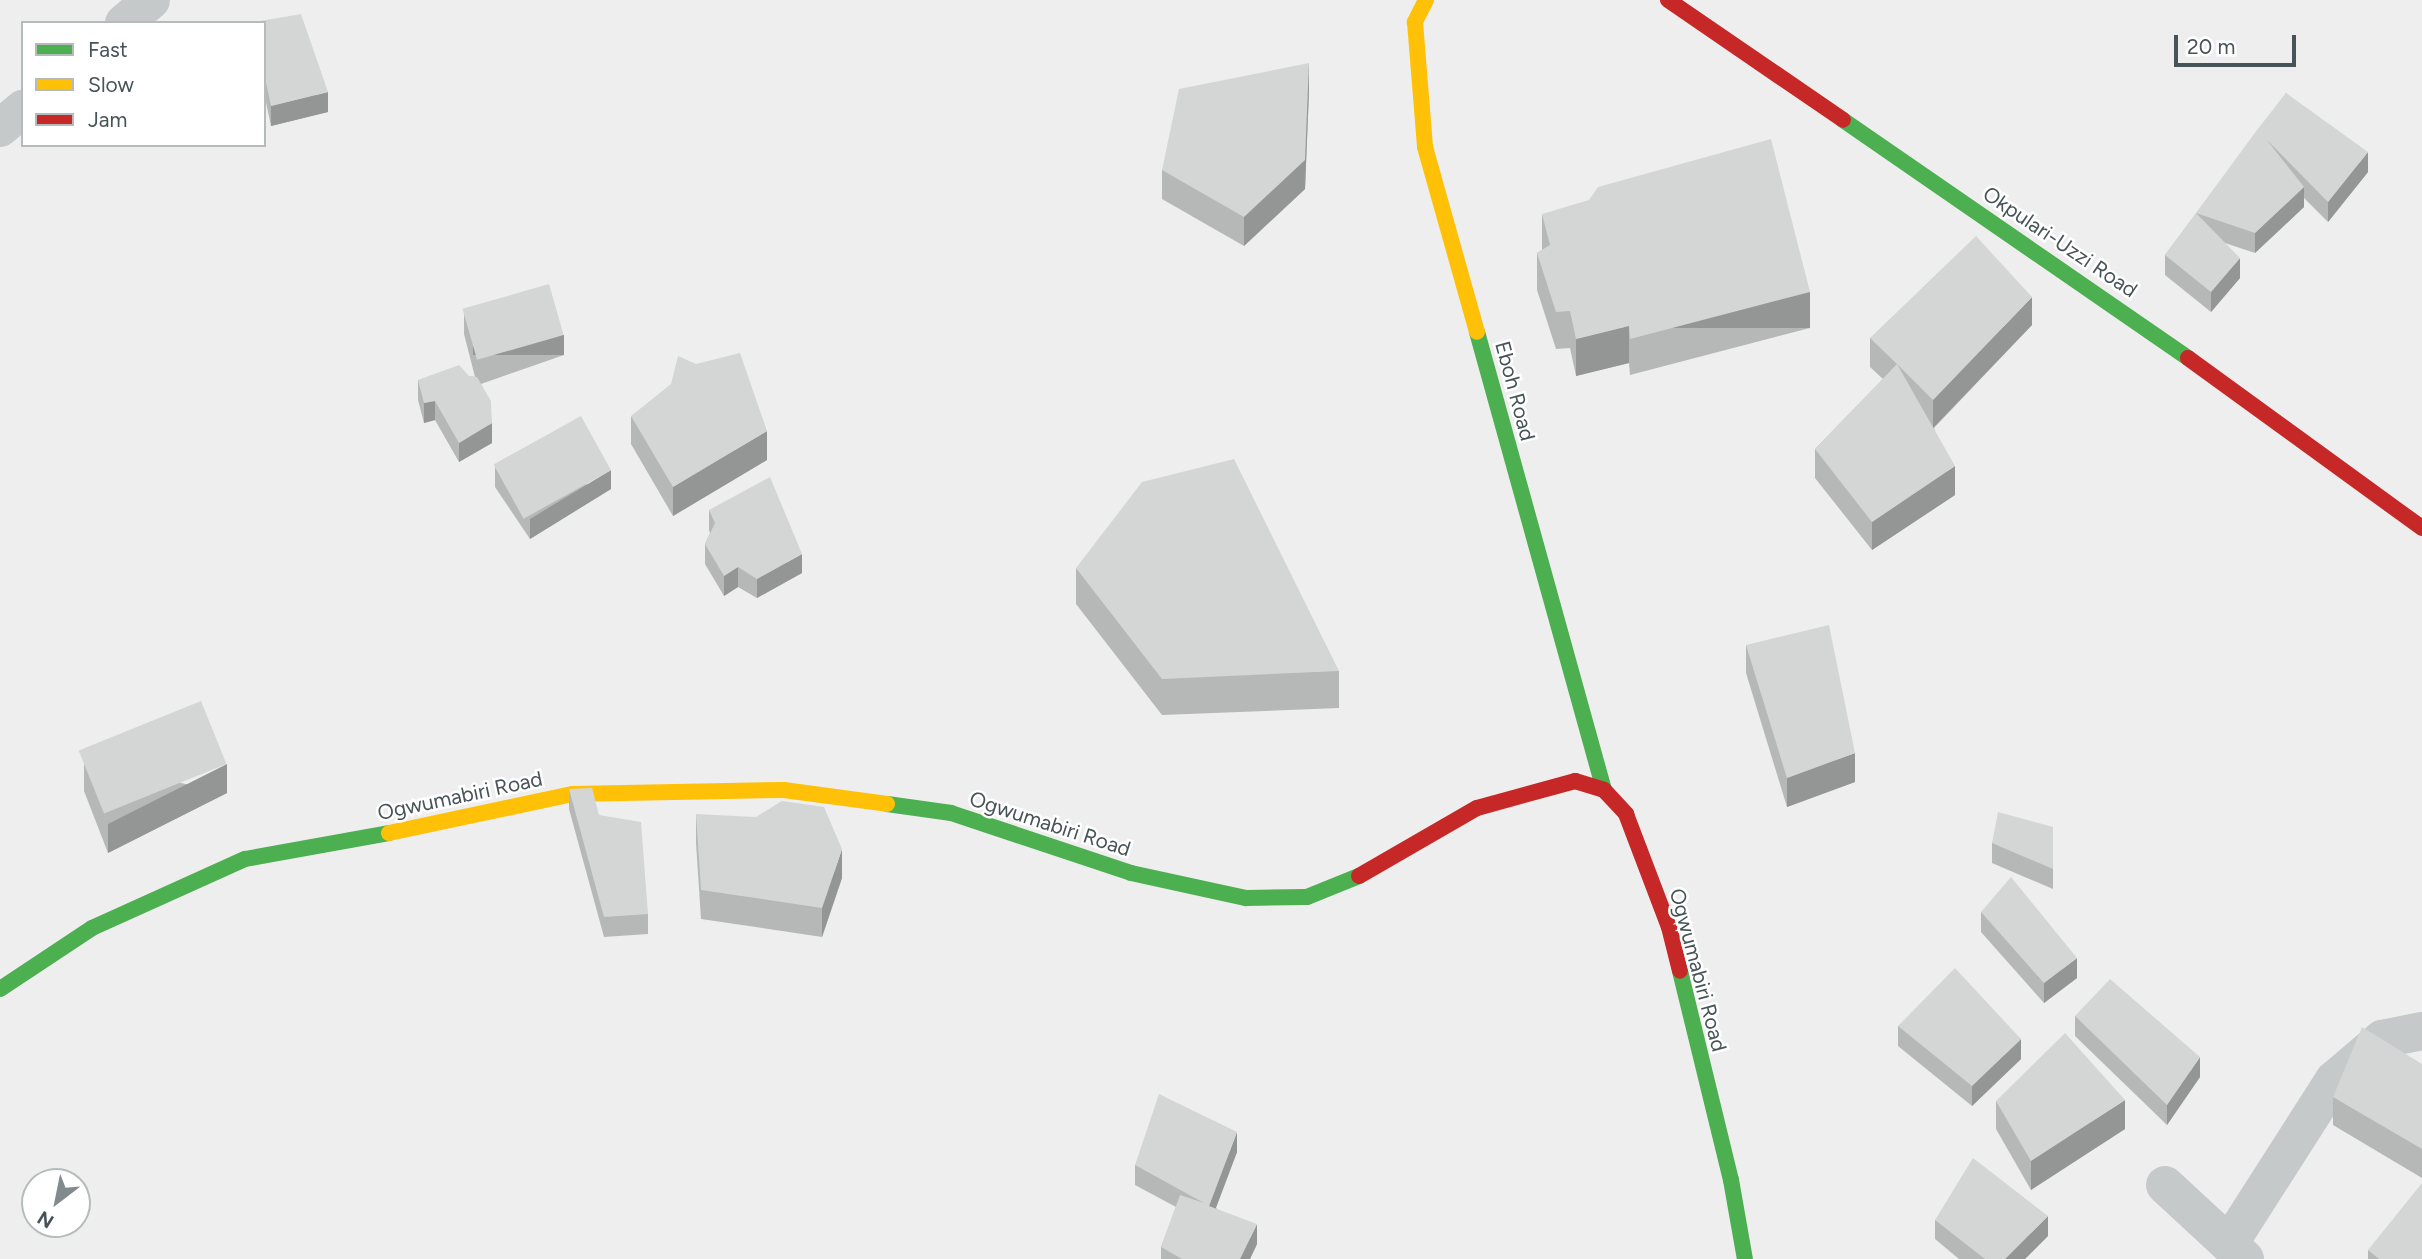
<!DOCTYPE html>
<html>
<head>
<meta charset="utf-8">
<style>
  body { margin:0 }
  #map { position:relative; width:2422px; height:1259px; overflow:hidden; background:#eee; font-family:Figtree,sans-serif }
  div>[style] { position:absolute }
  .street>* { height:38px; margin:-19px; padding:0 19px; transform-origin:19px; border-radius:19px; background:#c5c9c9 }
  .fast>* { height:16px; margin:-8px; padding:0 8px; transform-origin:8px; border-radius:8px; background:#4caf50 }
  .slow>* { height:16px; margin:-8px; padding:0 8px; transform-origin:8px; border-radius:8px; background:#ffc107 }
  .jam>* { height:16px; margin:-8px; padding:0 8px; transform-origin:8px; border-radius:8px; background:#c62828 }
  .wall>* { inset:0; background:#b6b8b8 }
  .shaded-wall>* { inset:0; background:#949696; transform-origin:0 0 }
  .building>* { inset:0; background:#d4d6d6; transform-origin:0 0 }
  span { translate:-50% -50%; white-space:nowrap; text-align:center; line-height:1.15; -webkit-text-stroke:5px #fff; paint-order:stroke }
  .street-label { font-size:21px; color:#475457 }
  .legend { position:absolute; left:21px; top:21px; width:245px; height:126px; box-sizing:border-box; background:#fff; border:2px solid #b5bbbc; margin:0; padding:9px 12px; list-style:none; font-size:21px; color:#475457 }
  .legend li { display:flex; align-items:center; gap:14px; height:35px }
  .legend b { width:35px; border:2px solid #b5bbbc }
  .north { position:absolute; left:21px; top:1168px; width:70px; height:70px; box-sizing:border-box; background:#fff; border:2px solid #b5bbbc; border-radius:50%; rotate:212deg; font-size:19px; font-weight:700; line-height:28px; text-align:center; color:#475457 }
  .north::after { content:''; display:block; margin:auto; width:24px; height:32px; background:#818a8c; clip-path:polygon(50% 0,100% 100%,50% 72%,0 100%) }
  .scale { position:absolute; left:2174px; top:35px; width:122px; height:32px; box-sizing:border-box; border:4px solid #475457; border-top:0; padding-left:9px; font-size:21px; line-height:24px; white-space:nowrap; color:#475457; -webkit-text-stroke:5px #fff; paint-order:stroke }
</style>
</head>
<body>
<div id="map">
  <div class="street">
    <div style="left:124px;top:23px;width:35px;rotate:-40deg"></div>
    <div style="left:0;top:128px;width:30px;rotate:-40deg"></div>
    <div style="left:2165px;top:1185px;width:109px;rotate:42.8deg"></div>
    <div style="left:2229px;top:1244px;width:195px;rotate:-57.4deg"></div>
    <div style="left:2334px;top:1080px;width:63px;rotate:-40.5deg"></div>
    <div style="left:2382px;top:1039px;width:41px;rotate:-11.3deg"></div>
  </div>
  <div class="fast">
    <div style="left:1843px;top:120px;width:419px;rotate:34.6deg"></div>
    <div style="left:1477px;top:332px;width:475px;rotate:74.5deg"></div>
    <div style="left:887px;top:804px;width:65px;rotate:8deg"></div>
    <div style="left:951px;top:813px;width:190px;rotate:18.4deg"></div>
    <div style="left:1131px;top:873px;width:118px;rotate:12.3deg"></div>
    <div style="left:1246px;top:898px;width:61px;rotate:-0.9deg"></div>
    <div style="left:1307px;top:897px;width:56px;rotate:-22deg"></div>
    <div style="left:1680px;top:971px;width:215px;rotate:76.3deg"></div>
    <div style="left:1731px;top:1180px;width:80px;rotate:80deg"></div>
    <div style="left:0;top:989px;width:110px;rotate:-33.5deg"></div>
    <div style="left:92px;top:928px;width:168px;rotate:-24.3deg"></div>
    <div style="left:245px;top:859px;width:146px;rotate:-10.2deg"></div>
  </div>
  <div class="slow">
    <div style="left:1426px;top:0;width:25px;rotate:117deg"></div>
    <div style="left:1415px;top:22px;width:125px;rotate:85.4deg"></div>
    <div style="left:1425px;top:147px;width:192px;rotate:74.3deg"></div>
    <div style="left:389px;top:833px;width:188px;rotate:-12deg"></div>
    <div style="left:573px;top:794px;width:211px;rotate:-1.1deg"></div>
    <div style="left:784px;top:790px;width:104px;rotate:7.7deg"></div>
  </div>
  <div class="jam">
    <div style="left:1668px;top:0;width:212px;rotate:34.4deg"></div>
    <div style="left:2188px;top:358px;width:289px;rotate:36deg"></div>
    <div style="left:1359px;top:876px;width:136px;rotate:-30deg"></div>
    <div style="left:1477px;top:808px;width:102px;rotate:-15.4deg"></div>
    <div style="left:1575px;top:781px;width:30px;rotate:17deg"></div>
    <div style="left:1604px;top:790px;width:33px;rotate:47deg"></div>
    <div style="left:1626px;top:814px;width:121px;rotate:69.2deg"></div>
    <div style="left:1669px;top:927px;width:45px;rotate:76deg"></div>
  </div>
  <div class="wall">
    <div style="clip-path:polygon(264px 23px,328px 112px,271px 126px,264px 93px)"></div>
    <div style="clip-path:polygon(1309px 91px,1305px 189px,1244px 246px,1162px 199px,1162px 170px)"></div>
    <div style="clip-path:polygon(2286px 93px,2368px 172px,2328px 222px,2304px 198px,2304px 207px,2255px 253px,2225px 243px,2240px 278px,2211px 312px,2165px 275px,2165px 255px)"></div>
    <div style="clip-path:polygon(1542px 214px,1810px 328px,1630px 375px,1629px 363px,1576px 376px,1570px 348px,1556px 349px,1537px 290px,1537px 253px,1542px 250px)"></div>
    <div style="clip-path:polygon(464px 314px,564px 355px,481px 384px,492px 443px,459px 462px,435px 420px,424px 423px,418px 400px,418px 380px,469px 376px,475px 377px,464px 334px)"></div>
    <div style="clip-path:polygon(2032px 325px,1934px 428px,1955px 495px,1872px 550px,1815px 478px,1815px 449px,1883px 379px,1870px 367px,1870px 338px)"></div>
    <div style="clip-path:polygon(631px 416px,767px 460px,673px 516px,631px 444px)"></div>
    <div style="clip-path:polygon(495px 467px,611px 489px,530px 539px,495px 487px)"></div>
    <div style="clip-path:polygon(709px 510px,802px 573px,757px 598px,738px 587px,724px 596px,705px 564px,705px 544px,710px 533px,709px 530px)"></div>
    <div style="clip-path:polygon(1076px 568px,1339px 671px,1339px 708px,1162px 715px,1076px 604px)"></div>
    <div style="clip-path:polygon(1746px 645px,1855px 782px,1787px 807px,1746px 673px)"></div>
    <div style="clip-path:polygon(84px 762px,227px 793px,108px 853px,84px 791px)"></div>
    <div style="clip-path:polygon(569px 789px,599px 815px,648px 914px,648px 934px,604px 937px,569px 809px)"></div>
    <div style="clip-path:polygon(696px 814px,842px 878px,822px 937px,701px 919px,696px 843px)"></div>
    <div style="clip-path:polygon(2053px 827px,2053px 889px,1992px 863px,1992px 843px)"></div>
    <div style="clip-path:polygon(1981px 912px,2077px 978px,2044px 1003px,1981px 932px)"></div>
    <div style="clip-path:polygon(2075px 1016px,2200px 1077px,2167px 1125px,2075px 1036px)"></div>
    <div style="clip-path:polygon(1898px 1026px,2021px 1059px,1972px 1106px,1898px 1046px)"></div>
    <div style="clip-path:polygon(2422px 1064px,2422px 1178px,2333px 1125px,2333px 1097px)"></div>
    <div style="clip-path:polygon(1996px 1101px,2125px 1129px,2031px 1190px,1996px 1129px)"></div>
    <div style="clip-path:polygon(1237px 1152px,1216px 1208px,1257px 1244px,1250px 1259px,1161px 1259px,1161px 1247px,1176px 1207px,1135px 1185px,1135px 1165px)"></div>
    <div style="clip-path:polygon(1935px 1220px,2048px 1236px,2025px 1259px,1959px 1259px,1935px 1239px)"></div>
    <div style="clip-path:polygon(2368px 1250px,2422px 1259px,2368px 1259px)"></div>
  </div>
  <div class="shaded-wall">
    <div style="clip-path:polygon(1309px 63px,1309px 91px,1305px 189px,1244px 246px,1244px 217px)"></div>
    <div style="clip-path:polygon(328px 92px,328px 112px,271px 126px,271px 106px)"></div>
    <div style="clip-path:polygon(2368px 152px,2368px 172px,2328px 222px,2328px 202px)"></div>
    <div style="clip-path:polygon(2304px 187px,2304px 207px,2255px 253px,2255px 233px)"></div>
    <div style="clip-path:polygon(2240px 258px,2240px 278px,2211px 312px,2211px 292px)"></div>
    <div style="left:1810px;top:292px;width:36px;height:186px;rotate:90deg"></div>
    <div style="clip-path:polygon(2032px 297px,2032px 325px,1933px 428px,1933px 400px)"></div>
    <div style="clip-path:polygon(1629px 326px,1629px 363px,1576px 376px,1576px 339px)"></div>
    <div style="left:564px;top:335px;width:20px;height:91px;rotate:90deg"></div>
    <div style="clip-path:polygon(435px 401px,435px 420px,424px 423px,424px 403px)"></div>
    <div style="clip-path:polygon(492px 423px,492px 443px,459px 462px,459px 443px)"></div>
    <div style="clip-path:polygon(767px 431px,767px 460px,673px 516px,673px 487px)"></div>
    <div style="clip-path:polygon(1955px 466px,1955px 495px,1872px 550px,1872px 522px)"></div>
    <div style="clip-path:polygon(611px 470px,611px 489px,530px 539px,530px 519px)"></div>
    <div style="clip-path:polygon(802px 554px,802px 573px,757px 598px,757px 579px)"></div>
    <div style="clip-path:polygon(738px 567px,738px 587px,724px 596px,724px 576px)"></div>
    <div style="clip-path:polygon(1855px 753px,1855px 782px,1787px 807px,1787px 778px)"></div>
    <div style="clip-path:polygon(227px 764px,227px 793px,108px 853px,108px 824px)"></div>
    <div style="clip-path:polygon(842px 849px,842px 878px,822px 937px,822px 908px)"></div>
    <div style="clip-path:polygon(2077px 958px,2077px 978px,2044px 1003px,2044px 983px)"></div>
    <div style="clip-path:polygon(2021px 1039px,2021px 1059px,1972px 1106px,1972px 1086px)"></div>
    <div style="clip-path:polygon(2200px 1057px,2200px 1077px,2167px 1125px,2167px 1105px)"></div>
    <div style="clip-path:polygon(2125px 1100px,2125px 1129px,2031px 1190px,2031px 1161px)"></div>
    <div style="clip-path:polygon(1237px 1132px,1237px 1152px,1209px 1226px,1209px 1206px)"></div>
    <div style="clip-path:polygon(2048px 1216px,2048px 1236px,2025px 1259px,2005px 1259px)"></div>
    <div style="clip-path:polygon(1257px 1224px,1257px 1244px,1250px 1259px,1240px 1259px)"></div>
  </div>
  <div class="building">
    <div style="clip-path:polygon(301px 14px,328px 92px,271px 106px,264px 73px,264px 23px,254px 22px)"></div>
    <div style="clip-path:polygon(1309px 63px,1305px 160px,1244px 217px,1162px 170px,1179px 89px)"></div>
    <div style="clip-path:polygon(2286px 93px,2368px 152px,2328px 202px,2266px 139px,2304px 187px,2255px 233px,2196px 213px,2240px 258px,2211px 292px,2165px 255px,2196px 213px,2257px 130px)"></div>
    <div style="clip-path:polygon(1771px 139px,1810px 292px,1630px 339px,1629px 326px,1576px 339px,1570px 311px,1556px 312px,1537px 253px,1550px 245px,1542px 214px,1589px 200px,1598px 187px)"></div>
    <div style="clip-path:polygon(1976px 236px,2032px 297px,1933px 400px,1897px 364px,1955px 466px,1872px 522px,1815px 449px,1897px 364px,1870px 338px)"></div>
    <div style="left:549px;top:284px;width:53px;height:90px;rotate:74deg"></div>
    <div style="clip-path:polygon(740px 353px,767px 431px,673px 487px,631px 416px,671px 384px,678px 356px,696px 364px)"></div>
    <div style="clip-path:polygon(459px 365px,469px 376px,477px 377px,491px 401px,492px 423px,459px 443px,435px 401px,424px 403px,418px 380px)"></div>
    <div style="left:581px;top:416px;width:62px;height:100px;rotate:61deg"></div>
    <div style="clip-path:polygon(1234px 459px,1339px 671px,1162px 679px,1076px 568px,1142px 482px)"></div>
    <div style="clip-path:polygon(770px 477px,802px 554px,757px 579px,738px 567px,724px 576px,705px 544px,715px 523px,709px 510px)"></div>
    <div style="clip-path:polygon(1829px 625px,1855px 753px,1787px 778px,1746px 645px)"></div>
    <div style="left:201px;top:701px;width:68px;height:132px;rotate:68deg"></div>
    <div style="clip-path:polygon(592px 788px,599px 815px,641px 822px,648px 914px,604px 917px,569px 789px)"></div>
    <div style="clip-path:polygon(782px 801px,824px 807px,842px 849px,822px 908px,701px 890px,696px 814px,756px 817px)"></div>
    <div style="clip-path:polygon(1998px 812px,2053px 827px,2053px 869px,1992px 843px)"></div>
    <div style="clip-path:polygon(2011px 877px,2077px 958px,2044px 983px,1981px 912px)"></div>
    <div style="clip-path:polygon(1955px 968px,2021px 1039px,1972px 1086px,1898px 1026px)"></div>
    <div style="clip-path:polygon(2110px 979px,2200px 1057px,2167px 1105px,2075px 1016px)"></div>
    <div style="clip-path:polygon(2362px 1027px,2422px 1064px,2422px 1149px,2333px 1097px)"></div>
    <div style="clip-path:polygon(2065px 1033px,2125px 1100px,2031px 1161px,1996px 1101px)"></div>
    <div style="clip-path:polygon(1159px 1094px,1237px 1132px,1209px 1206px,1257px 1224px,1240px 1259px,1182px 1259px,1161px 1247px,1180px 1195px,1204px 1203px,1135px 1165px)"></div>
    <div style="clip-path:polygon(1973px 1158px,2048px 1216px,2005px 1259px,1985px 1259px,1935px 1220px)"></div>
    <div style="clip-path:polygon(2422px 1183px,2422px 1259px,2379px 1259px,2368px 1250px)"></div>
  </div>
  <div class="street-label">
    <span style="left:2060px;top:242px;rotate:34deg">Okpulari-Uzzi Road</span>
    <span style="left:1515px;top:391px;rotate:75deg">Eboh Road</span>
    <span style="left:460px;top:796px;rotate:-12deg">Ogwumabiri Road</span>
    <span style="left:1050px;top:824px;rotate:18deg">Ogwumabiri Road</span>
    <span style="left:1698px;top:970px;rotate:75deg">Ogwumabiri Road</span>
  </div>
  <ul class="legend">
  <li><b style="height:9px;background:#4caf50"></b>Fast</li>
  <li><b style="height:9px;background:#ffc107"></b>Slow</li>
  <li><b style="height:9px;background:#c62828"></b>Jam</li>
  </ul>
  <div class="north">N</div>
  <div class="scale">20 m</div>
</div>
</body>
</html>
